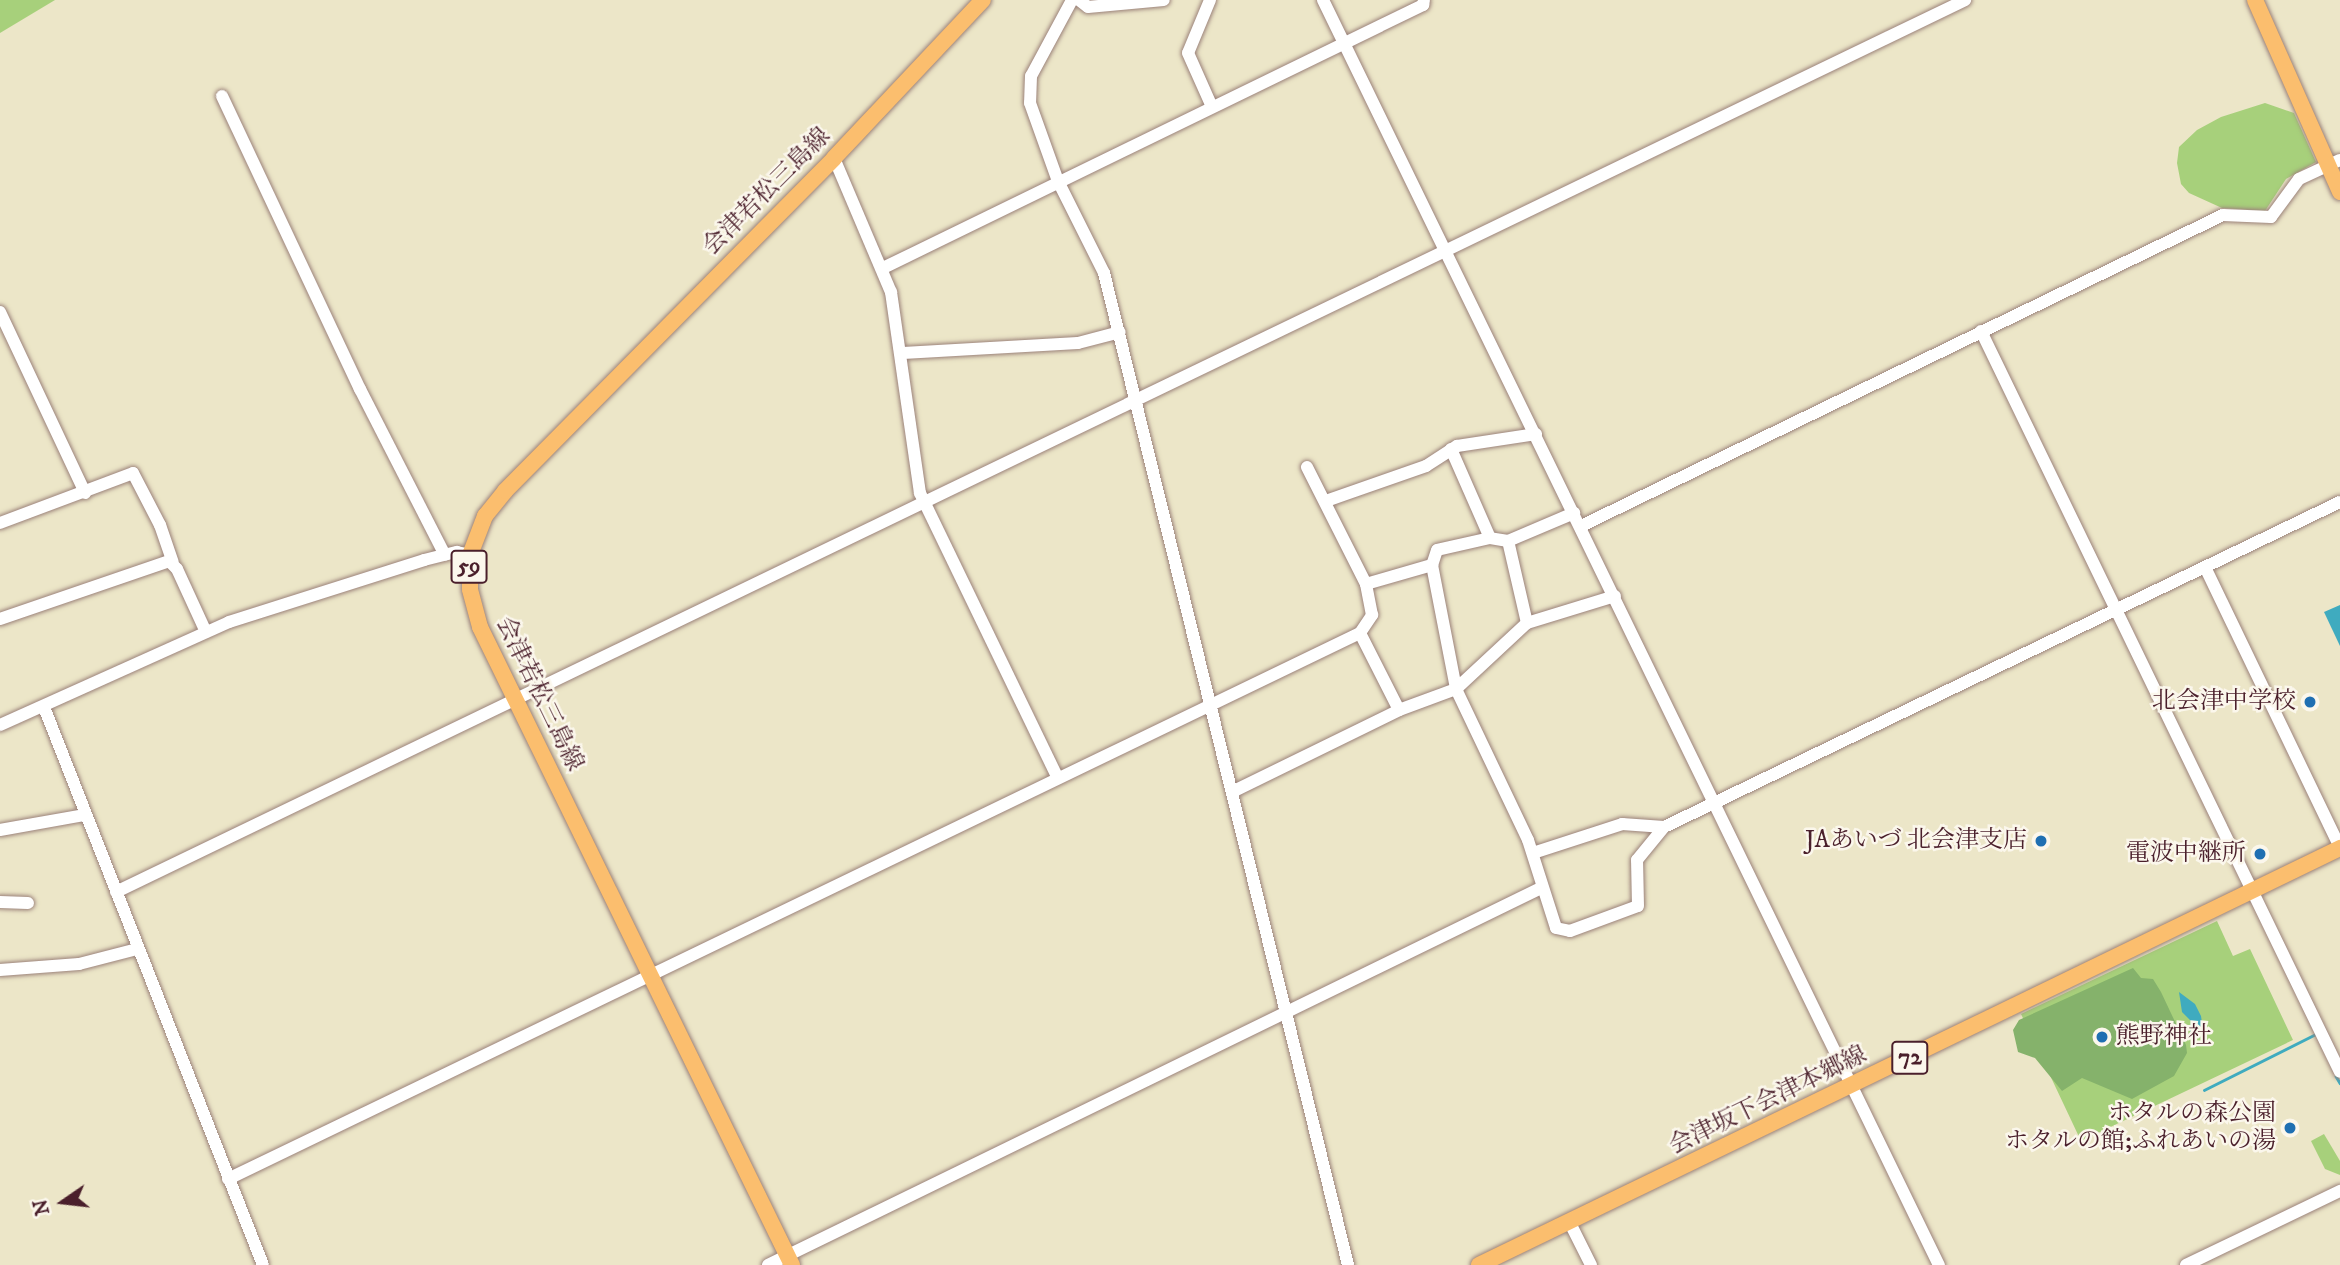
<!DOCTYPE html>
<html>
<head>
<meta charset="utf-8">
<style>
  body { margin:0 }
  #map { position:relative; width:2340px; height:1265px; overflow:hidden; background:#ece6c8; font-family:"IM FELL DW Pica","Noto Serif JP",serif }
  div>[style] { position:absolute }
  .green>* { inset:0; background:#a7d07b }
  .forest>* { inset:0; background:#85b26b }
  .water>* { inset:0; background:#3fabbf }
  .stream>* { height:2.5px; margin:-1.25px; padding:0 1.25px; transform-origin:1.25px; border-radius:1.25px; background:#3fabbf }
  .roads { filter:drop-shadow(0 0 2px #9b827a) drop-shadow(0 0 2px #9b827a) }
  .minor>* { height:12px; margin:-6px; padding:0 6px; transform-origin:6px; border-radius:6px; background:#fff }
  .major>* { height:16px; margin:-8px; padding:0 8px; transform-origin:8px; border-radius:8px; background:#fbbe6e }
  .dots>* { width:19px; height:19px; translate:-50% -50%; box-sizing:border-box; border:4px solid #fbf7ec; border-radius:50% }
  span { translate:-50% -50%; white-space:nowrap; text-align:center; line-height:1.15; -webkit-text-stroke:5px #fbf7ec; paint-order:stroke }
  .shield-label span { padding:2px 5px; background:#fbf7ec; border:2px solid; border-radius:5px; -webkit-text-stroke-width:0 }
  .shield-label { font-size:23px; color:#4a1f2b; font-weight:700 }
  .street-label { font-size:24px; color:#4a1f2b }
  .poi-label { font-size:24px; color:#4a1f2b }
  .right { translate:-100% -50%; text-align:right }
  .left { translate:0 -50%; text-align:left }
  .north { position:absolute; left:28px; top:1167px; width:70px; height:70px; -webkit-text-stroke:5px #fbf7ec; paint-order:stroke; rotate:256deg; font-size:19px; font-weight:700; line-height:28px; text-align:center; color:#4a1f2b }
  .north::after { content:''; display:block; margin:auto; width:24px; height:32px; background:#4a1f2b; clip-path:polygon(50% 0,100% 100%,50% 72%,0 100%) }
</style>
</head>
<body>
<div id="map">
  <div class="green">
    <div style="clip-path:polygon(0 0,55px 0,0 33px)"></div>
    <div style="clip-path:polygon(2265px 103px,2294px 113px,2316px 162px,2286px 179px,2265px 211px,2222px 208px,2189px 193px,2181px 184px,2177px 163px,2179px 147px,2197px 130px,2221px 117px)"></div>
    <div style="clip-path:polygon(2217px 921px,2233px 956px,2250px 949px,2293px 1040px,2081px 1141px,2021px 1014px)"></div>
    <div style="clip-path:polygon(2324px 1134px,2340px 1161px,2340px 1175px,2325px 1169px,2311px 1141px)"></div>
  </div>
  <div class="forest">
    <div style="clip-path:polygon(2133px 968px,2141px 978px,2153px 979px,2161px 992px,2186px 1045px,2187px 1053px,2174px 1076px,2132px 1099px,2082px 1078px,2062px 1091px,2035px 1058px,2018px 1052px,2013px 1030px,2019px 1020px)"></div>
  </div>
  <div class="water">
    <div style="clip-path:polygon(2340px 605px,2340px 646px,2324px 612px)"></div>
    <div style="clip-path:polygon(2179px 992px,2195px 1004px,2201px 1016px,2203px 1030px,2198px 1037px,2190px 1031px,2191px 1021px,2182px 1012px)"></div>
  </div>
  <div class="stream">
    <div style="left:2336px;top:1076px;width:8px;rotate:60deg"></div>
    <div style="left:2204px;top:1090px;width:125px;rotate:-26.6deg"></div>
  </div>
  <div class="roads">
    <div class="minor">
      <div style="left:1072px;top:0;width:86px;rotate:118.3deg"></div>
      <div style="left:1031px;top:76px;width:27px;rotate:92deg"></div>
      <div style="left:1030px;top:103px;width:83px;rotate:70.3deg"></div>
      <div style="left:1058px;top:181px;width:103px;rotate:63.4deg"></div>
      <div style="left:1104px;top:273px;width:1022px;rotate:76.18deg"></div>
      <div style="left:1079px;top:0;width:11px;rotate:38deg"></div>
      <div style="left:1088px;top:7px;width:76px;rotate:-5.3deg"></div>
      <div style="left:1210px;top:0;width:57px;rotate:112.5deg"></div>
      <div style="left:1188px;top:53px;width:59px;rotate:66deg"></div>
      <div style="left:1323px;top:0;width:1407px;rotate:64.04deg"></div>
      <div style="left:222px;top:96px;width:324px;rotate:64.8deg"></div>
      <div style="left:360px;top:389px;width:186px;rotate:62.9deg"></div>
      <div style="left:834px;top:158px;width:146px;rotate:67deg"></div>
      <div style="left:891px;top:292px;width:203px;rotate:81.8deg"></div>
      <div style="left:920px;top:493px;width:314px;rotate:64.2deg"></div>
      <div style="left:883px;top:268px;width:601px;rotate:-25.97deg"></div>
      <div style="left:1423px;top:5px;width:5px;rotate:-79deg"></div>
      <div style="left:0;top:312px;width:200px;rotate:64.8deg"></div>
      <div style="left:1981px;top:331px;width:823px;rotate:64.15deg"></div>
      <div style="left:903px;top:353px;width:175px;rotate:-3.3deg"></div>
      <div style="left:1078px;top:343px;width:43px;rotate:-14.7deg"></div>
      <div style="left:1451px;top:449px;width:97px;rotate:66.3deg"></div>
      <div style="left:1326px;top:501px;width:106px;rotate:-19.3deg"></div>
      <div style="left:1426px;top:466px;width:37px;rotate:-33deg"></div>
      <div style="left:1457px;top:446px;width:80px;rotate:-8.6deg"></div>
      <div style="left:0;top:523px;width:142px;rotate:-20.6deg"></div>
      <div style="left:133px;top:473px;width:59px;rotate:62.6deg"></div>
      <div style="left:160px;top:525px;width:39px;rotate:71deg"></div>
      <div style="left:1581px;top:526px;width:713px;rotate:-25.85deg"></div>
      <div style="left:2223px;top:215px;width:48px;rotate:2.4deg"></div>
      <div style="left:2271px;top:217px;width:47px;rotate:-53.6deg"></div>
      <div style="left:2299px;top:179px;width:45px;rotate:-24.9deg"></div>
      <div style="left:1508px;top:541px;width:72px;rotate:-23deg"></div>
      <div style="left:2205px;top:567px;width:311px;rotate:64.3deg"></div>
      <div style="left:1366px;top:584px;width:69px;rotate:-16.1deg"></div>
      <div style="left:0;top:619px;width:179px;rotate:-18.9deg"></div>
      <div style="left:169px;top:561px;width:11px;rotate:45deg"></div>
      <div style="left:177px;top:569px;width:69px;rotate:65.3deg"></div>
      <div style="left:1527px;top:623px;width:84px;rotate:-103deg"></div>
      <div style="left:1508px;top:541px;width:18px;rotate:-171deg"></div>
      <div style="left:1490px;top:538px;width:54px;rotate:167.2deg"></div>
      <div style="left:1437px;top:550px;width:16px;rotate:108deg"></div>
      <div style="left:1432px;top:565px;width:126px;rotate:79deg"></div>
      <div style="left:1456px;top:689px;width:167px;rotate:64.5deg"></div>
      <div style="left:1528px;top:840px;width:92px;rotate:72.3deg"></div>
      <div style="left:1556px;top:928px;width:14px;rotate:12deg"></div>
      <div style="left:1570px;top:931px;width:72px;rotate:-20.2deg"></div>
      <div style="left:1638px;top:906px;width:46px;rotate:-91.2deg"></div>
      <div style="left:1637px;top:860px;width:43px;rotate:-50.7deg"></div>
      <div style="left:1360px;top:633px;width:86px;rotate:63.1deg"></div>
      <div style="left:44px;top:707px;width:599px;rotate:68.57deg"></div>
      <div style="left:0;top:725px;width:251px;rotate:-24.2deg"></div>
      <div style="left:229px;top:622px;width:205px;rotate:-17.6deg"></div>
      <div style="left:424px;top:560px;width:34px;rotate:-14deg"></div>
      <div style="left:457px;top:552px;width:13px;rotate:13deg"></div>
      <div style="left:1234px;top:791px;width:184px;rotate:-26.1deg"></div>
      <div style="left:1399px;top:710px;width:61px;rotate:-20.2deg"></div>
      <div style="left:1456px;top:689px;width:97px;rotate:-42.9deg"></div>
      <div style="left:1527px;top:623px;width:92px;rotate:-17.1deg"></div>
      <div style="left:0;top:830px;width:85px;rotate:-10.1deg"></div>
      <div style="left:1533px;top:853px;width:94px;rotate:-18deg"></div>
      <div style="left:1622px;top:824px;width:42px;rotate:4.1deg"></div>
      <div style="left:1664px;top:827px;width:750px;rotate:-25.68deg"></div>
      <div style="left:116px;top:892px;width:2053px;rotate:-25.75deg"></div>
      <div style="left:0;top:902px;width:28px;rotate:2deg"></div>
      <div style="left:0;top:970px;width:79px;rotate:-4.3deg"></div>
      <div style="left:79px;top:964px;width:60px;rotate:-14.5deg"></div>
      <div style="left:228px;top:1179px;width:1257px;rotate:-25.75deg"></div>
      <div style="left:1360px;top:633px;width:22px;rotate:-56deg"></div>
      <div style="left:1372px;top:615px;width:32px;rotate:-101deg"></div>
      <div style="left:1366px;top:584px;width:131px;rotate:-116.8deg"></div>
      <div style="left:1569px;top:1221px;width:49px;rotate:63.4deg"></div>
      <div style="left:768px;top:1265px;width:860px;rotate:-26deg"></div>
      <div style="left:2186px;top:1265px;width:171px;rotate:-25.7deg"></div>
    </div>
    <div class="major">
      <div style="left:2255px;top:0;width:210px;rotate:66.1deg"></div>
      <div style="left:792px;top:1265px;width:710px;rotate:-116.06deg"></div>
      <div style="left:480px;top:627px;width:39px;rotate:-105deg"></div>
      <div style="left:470px;top:589px;width:34px;rotate:-90deg"></div>
      <div style="left:470px;top:555px;width:42px;rotate:-69deg"></div>
      <div style="left:485px;top:516px;width:32px;rotate:-51deg"></div>
      <div style="left:505px;top:491px;width:468px;rotate:-45.3deg"></div>
      <div style="left:834px;top:158px;width:217px;rotate:-46.7deg"></div>
      <div style="left:1479px;top:1265px;width:957px;rotate:-25.84deg"></div>
    </div>
  </div>
  <div class="dots">
    <div style="left:2310px;top:702px;background:#1f6fb2"></div>
    <div style="left:2041px;top:841px;background:#1f6fb2"></div>
    <div style="left:2260px;top:854px;background:#1f6fb2"></div>
    <div style="left:2102px;top:1037px;background:#1f6fb2"></div>
    <div style="left:2290px;top:1128px;background:#1f6fb2"></div>
  </div>
  <div class="shield-label">
    <span style="left:469px;top:567px">59</span>
    <span style="left:1910px;top:1058px">72</span>
  </div>
  <div class="street-label">
    <span style="left:767px;top:192px;rotate:-45deg">会津若松三島線</span>
    <span style="left:539px;top:694px;rotate:64deg">会津若松三島線</span>
    <span style="left:1768px;top:1101px;rotate:-26deg">会津坂下会津本郷線</span>
  </div>
  <div class="poi-label">
    <span class="right" style="left:2296px;top:702px">北会津中学校</span>
    <span class="right" style="left:2027px;top:841px">JAあいづ 北会津支店</span>
    <span class="right" style="left:2246px;top:854px">電波中継所</span>
    <span class="left" style="left:2116px;top:1037px">熊野神社</span>
    <span class="right" style="left:2276px;top:1128px">ホタルの森公園<br>ホタルの館;ふれあいの湯</span>
  </div>
  <div class="north">N</div>
</div>
</body>
</html>
